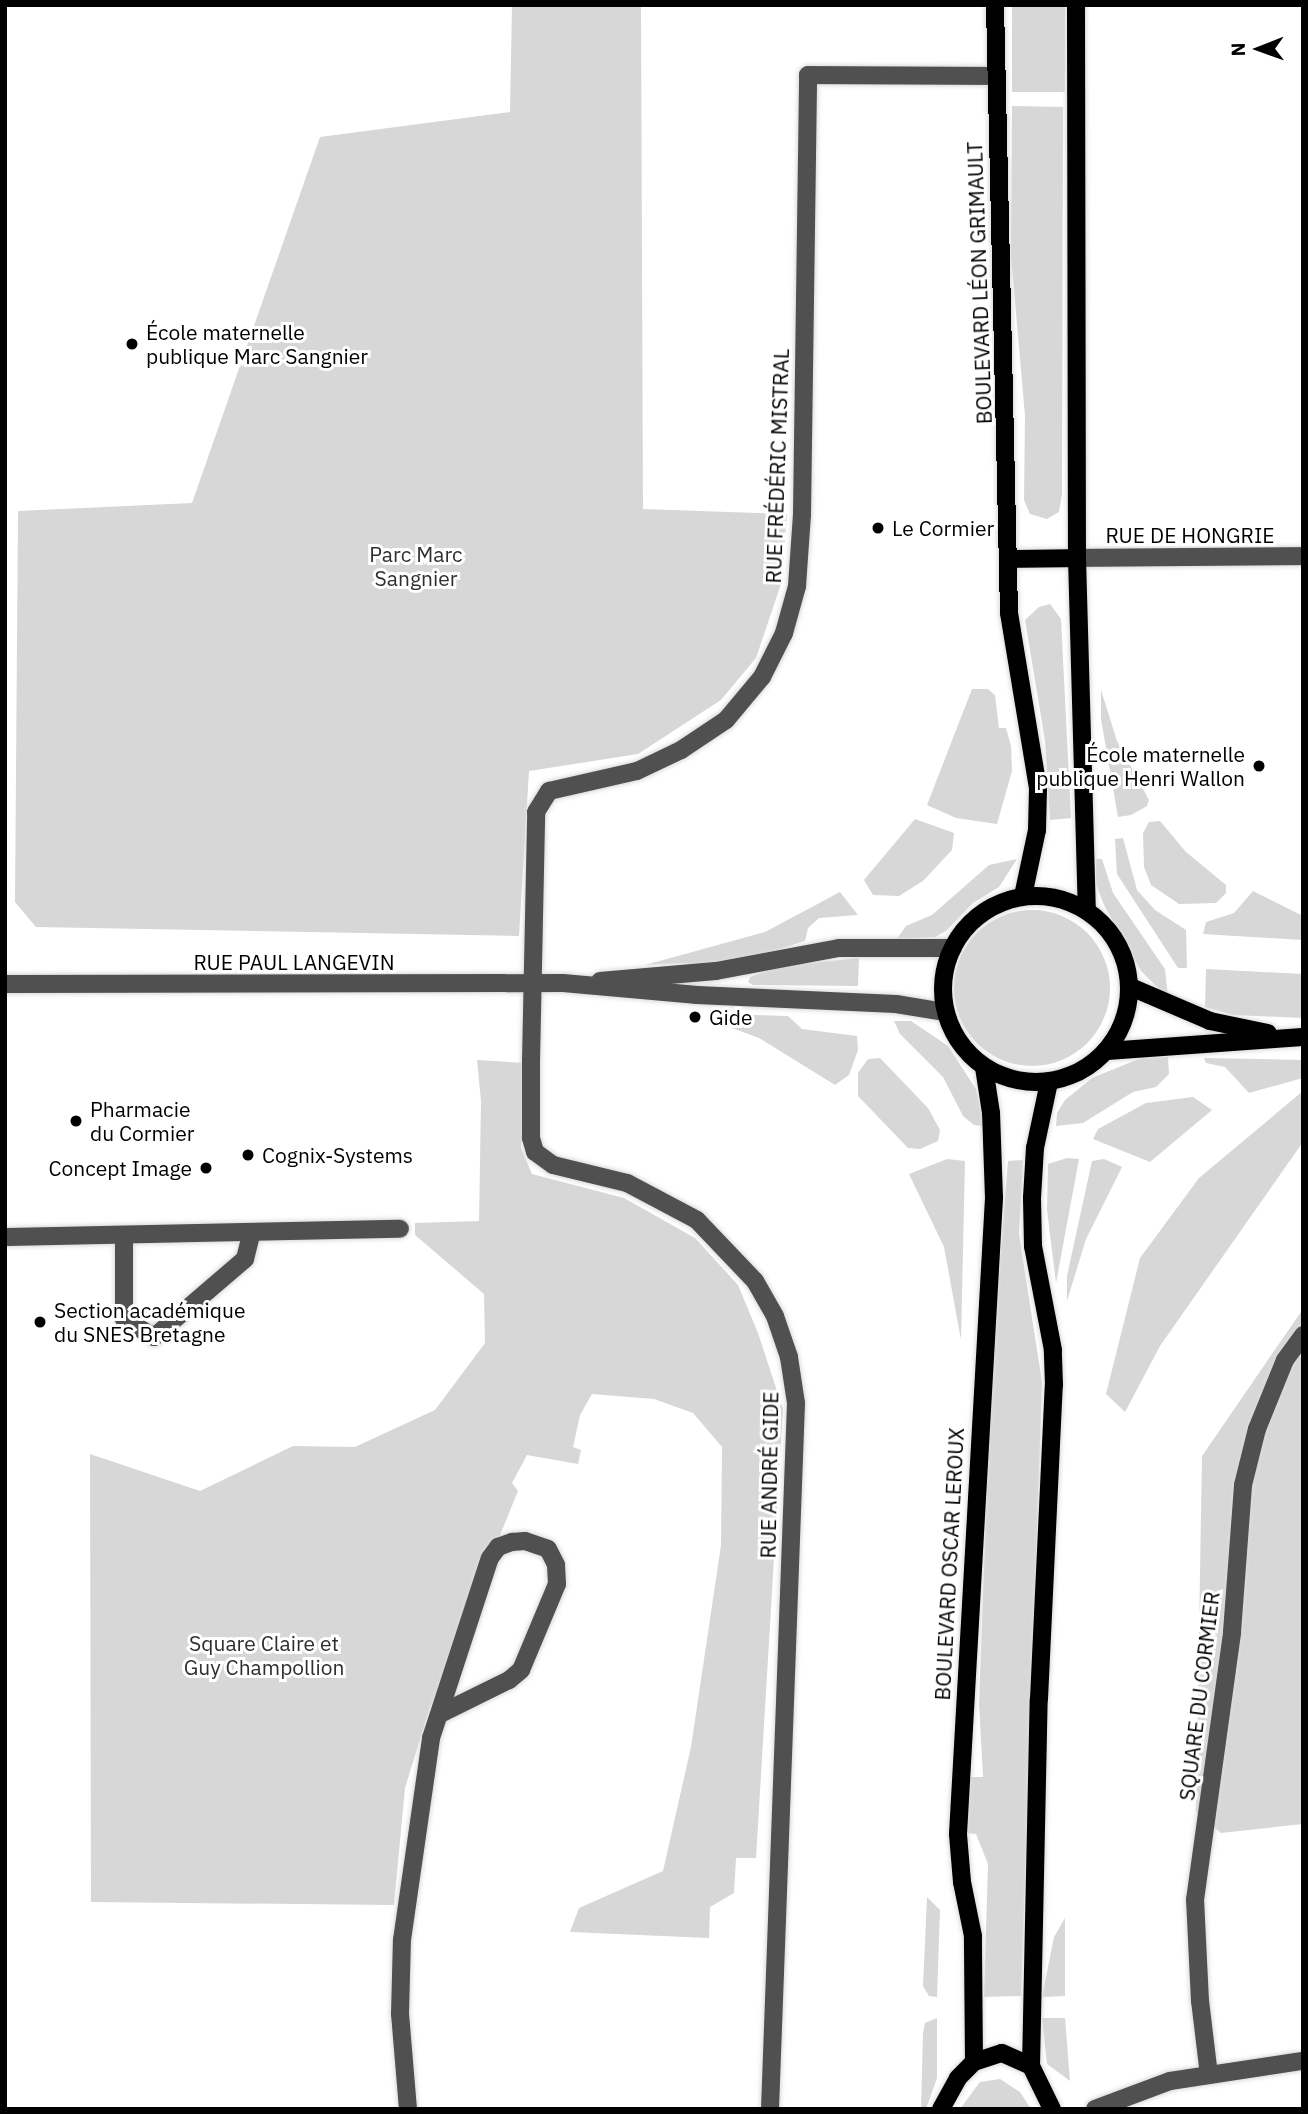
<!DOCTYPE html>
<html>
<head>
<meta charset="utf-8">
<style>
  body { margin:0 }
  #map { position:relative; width:1308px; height:2114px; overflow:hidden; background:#fff; font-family:"IBM Plex Sans",sans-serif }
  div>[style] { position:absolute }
  .green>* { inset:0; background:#d7d7d7; transform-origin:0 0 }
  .round { border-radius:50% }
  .roads { filter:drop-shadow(0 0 2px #dbdbdb) drop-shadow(0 0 2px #dbdbdb) }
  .minor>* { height:18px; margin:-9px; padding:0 9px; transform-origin:9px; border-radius:9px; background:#505050 }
  .major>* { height:18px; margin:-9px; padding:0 9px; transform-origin:9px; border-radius:9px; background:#000 }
  .major>.ring { margin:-9px; padding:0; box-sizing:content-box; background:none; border:18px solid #000; border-radius:50% }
  .dots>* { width:19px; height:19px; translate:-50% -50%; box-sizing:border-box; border:4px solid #fff; border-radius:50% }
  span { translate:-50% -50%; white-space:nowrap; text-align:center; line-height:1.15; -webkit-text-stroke:6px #fff; paint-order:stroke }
  .street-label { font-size:21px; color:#000 }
  .poi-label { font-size:21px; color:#000 }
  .left { translate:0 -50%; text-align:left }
  .right { translate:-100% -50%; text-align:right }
  .park-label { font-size:21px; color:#2e2e2e }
  .frame { position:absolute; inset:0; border:7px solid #000; pointer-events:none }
  .north { position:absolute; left:1224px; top:14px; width:70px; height:70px; -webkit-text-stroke:5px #fff; paint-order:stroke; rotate:269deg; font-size:19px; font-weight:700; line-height:28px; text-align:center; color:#000 }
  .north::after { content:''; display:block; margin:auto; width:24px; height:32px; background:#000; clip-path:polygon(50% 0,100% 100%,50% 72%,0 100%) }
</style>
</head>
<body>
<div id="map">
  <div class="green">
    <div style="clip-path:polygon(512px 5px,641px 5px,643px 509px,787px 514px,782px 581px,756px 658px,721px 700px,638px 754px,529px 771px,519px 936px,36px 927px,15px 902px,18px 511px,192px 503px,320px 137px,510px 112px)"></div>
    <div style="left:1012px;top:5px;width:53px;height:87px"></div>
    <div style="clip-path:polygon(1012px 106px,1063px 107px,1062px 494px,1059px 512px,1047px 519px,1030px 514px,1024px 500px,1025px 416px,1011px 256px)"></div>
    <div style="clip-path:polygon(1050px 604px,1061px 619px,1071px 818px,1050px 820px,1045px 741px,1025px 620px,1039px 607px)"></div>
    <div style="clip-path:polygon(972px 689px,988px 689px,995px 695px,999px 728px,1006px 728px,1011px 746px,1012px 771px,997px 824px,956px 818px,927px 805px)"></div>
    <div style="clip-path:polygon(1101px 690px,1117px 741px,1149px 800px,1147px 806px,1131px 815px,1118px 817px,1101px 719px)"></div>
    <div style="clip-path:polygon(915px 819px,954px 833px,952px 850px,923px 881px,899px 896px,873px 895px,864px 880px)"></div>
    <div style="clip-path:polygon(1160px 821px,1186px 852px,1226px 885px,1226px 893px,1216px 903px,1179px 904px,1151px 885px,1144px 867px,1143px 833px,1149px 822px)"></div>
    <div style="clip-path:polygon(1123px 838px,1137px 890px,1155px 910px,1186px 930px,1187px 968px,1178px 968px,1117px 874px,1115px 839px)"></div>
    <div style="clip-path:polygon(1017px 859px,999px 887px,973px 903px,946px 931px,935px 937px,897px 939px,906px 926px,932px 915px,989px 865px)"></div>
    <div style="clip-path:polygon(1096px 859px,1102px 859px,1113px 893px,1165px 969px,1168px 998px,1141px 971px,1104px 905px,1096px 884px)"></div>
    <div style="clip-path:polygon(1253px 891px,1303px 916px,1303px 940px,1203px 934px,1206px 922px,1234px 913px)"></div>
    <div style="clip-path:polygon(840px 892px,858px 915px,819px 918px,808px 928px,805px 941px,752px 958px,700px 968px,686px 963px,645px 965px,765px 932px)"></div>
    <div class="round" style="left:954px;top:910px;width:156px;height:156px"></div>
    <div style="clip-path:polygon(859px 958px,858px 986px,753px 985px,748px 982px,750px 977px,783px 966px)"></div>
    <div style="clip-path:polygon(1206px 969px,1303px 974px,1303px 1018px,1233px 1015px,1205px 1007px)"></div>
    <div style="clip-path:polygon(725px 1014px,788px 1016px,802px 1029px,857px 1036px,858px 1050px,849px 1075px,835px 1085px,759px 1038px,732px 1028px)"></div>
    <div style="clip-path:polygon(894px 1021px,911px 1021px,948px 1046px,976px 1089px,984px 1126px,974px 1125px,963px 1116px,943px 1077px,900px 1034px)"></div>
    <div style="clip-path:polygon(1168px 1057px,1169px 1074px,1156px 1087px,1133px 1092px,1083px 1123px,1056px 1126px,1057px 1113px,1065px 1100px,1092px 1078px,1141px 1058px)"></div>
    <div style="clip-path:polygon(880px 1058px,928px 1108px,940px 1130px,938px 1141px,920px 1149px,908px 1148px,858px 1096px,858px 1073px,868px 1059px)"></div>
    <div style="clip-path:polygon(1204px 1058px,1303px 1060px,1303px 1078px,1249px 1093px,1225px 1067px,1206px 1063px)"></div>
    <div style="clip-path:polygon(477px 1060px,525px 1063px,521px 1148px,532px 1174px,624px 1198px,695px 1238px,738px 1285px,758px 1333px,783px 1409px,756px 1858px,736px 1858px,734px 1893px,710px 1907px,709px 1938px,570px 1932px,579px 1908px,663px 1871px,691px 1747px,721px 1545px,722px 1447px,693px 1413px,654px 1399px,592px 1394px,580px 1415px,573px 1447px,581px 1450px,578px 1464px,527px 1455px,512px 1483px,518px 1491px,430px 1707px,405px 1788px,394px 1905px,91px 1902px,90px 1454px,200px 1491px,293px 1446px,355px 1447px,435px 1410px,485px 1343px,484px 1294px,415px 1235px,415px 1223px,479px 1221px,481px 1101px)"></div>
    <div style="clip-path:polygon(1303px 1091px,1303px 1142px,1160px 1346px,1125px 1412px,1106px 1394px,1140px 1258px,1199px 1178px)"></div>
    <div style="clip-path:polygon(1193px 1097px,1212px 1110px,1150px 1162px,1093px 1139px,1098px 1129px,1146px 1103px)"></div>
    <div style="clip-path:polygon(1067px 1158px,1079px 1159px,1056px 1283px,1047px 1210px,1048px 1164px)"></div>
    <div style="clip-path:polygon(947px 1159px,965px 1161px,961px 1340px,944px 1247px,909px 1174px)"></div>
    <div style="clip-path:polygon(1104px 1159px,1122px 1167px,1086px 1239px,1067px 1301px,1067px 1276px,1092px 1161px)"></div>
    <div style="clip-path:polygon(1023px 1160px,1019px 1234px,1042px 1382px,1021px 1996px,984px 1997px,988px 1864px,976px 1834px,967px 1833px,968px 1777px,983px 1777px,979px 1704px,991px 1378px,1008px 1161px)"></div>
    <div style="clip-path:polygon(1303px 1309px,1303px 1824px,1221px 1833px,1196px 1812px,1202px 1456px)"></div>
    <div style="clip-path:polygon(927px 1897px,940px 1910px,937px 1997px,929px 1996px,923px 1986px)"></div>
    <div style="clip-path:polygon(1065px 1918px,1065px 1996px,1042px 1997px,1054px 1937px)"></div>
    <div style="clip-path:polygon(937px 2018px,937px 2078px,926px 2109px,921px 2109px,923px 2033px,925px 2023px)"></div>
    <div style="clip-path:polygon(1042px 2018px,1065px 2018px,1070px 2081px,1047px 2064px)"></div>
    <div style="clip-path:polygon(1000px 2079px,1020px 2092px,1031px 2109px,960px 2109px,980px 2082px)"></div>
  </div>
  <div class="roads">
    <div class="minor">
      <div style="left:1077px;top:558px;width:226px;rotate:-0.5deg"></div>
      <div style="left:600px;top:981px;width:116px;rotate:-4.9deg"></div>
      <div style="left:716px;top:971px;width:125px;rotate:-10.6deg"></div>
      <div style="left:839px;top:948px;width:114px"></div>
      <div style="left:5px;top:984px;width:558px;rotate:-0.1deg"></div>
      <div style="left:563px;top:983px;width:135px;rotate:5.1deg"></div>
      <div style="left:697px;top:995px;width:199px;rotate:2.6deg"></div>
      <div style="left:896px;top:1004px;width:50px;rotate:9.3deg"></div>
      <div style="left:5px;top:1237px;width:395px;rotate:-1.2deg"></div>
      <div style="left:124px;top:1238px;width:81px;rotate:90deg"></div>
      <div style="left:124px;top:1319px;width:35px;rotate:31deg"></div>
      <div style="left:154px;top:1337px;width:120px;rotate:-40.6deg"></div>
      <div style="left:245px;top:1259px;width:25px;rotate:-76deg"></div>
      <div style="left:1209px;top:2075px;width:75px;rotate:-96.9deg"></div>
      <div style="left:1200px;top:2001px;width:101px;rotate:-92.8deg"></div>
      <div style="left:1195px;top:1900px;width:271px;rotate:-82.1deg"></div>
      <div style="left:1232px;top:1632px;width:147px;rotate:-85.7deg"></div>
      <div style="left:1243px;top:1485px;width:58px;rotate:-76deg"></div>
      <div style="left:1257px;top:1429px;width:74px;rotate:-67.9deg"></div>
      <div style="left:1285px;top:1360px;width:31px;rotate:-54deg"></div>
      <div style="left:408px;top:2109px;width:95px;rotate:-94.8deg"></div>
      <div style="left:400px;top:2014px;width:74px;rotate:-88.5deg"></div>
      <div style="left:402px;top:1940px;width:204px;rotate:-81.8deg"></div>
      <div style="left:431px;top:1738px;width:189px;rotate:-71.9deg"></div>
      <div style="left:490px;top:1558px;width:14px;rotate:-54deg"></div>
      <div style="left:498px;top:1547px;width:15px;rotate:-20deg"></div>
      <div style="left:512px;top:1542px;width:13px;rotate:-4deg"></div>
      <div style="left:525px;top:1541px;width:24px;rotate:19deg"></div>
      <div style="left:548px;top:1549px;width:18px;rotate:63deg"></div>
      <div style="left:556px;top:1565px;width:19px;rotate:87deg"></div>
      <div style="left:557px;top:1584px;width:93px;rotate:112.7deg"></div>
      <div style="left:521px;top:1670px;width:16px;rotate:140deg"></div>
      <div style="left:509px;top:1680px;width:75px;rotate:153.8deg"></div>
      <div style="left:770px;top:2109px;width:706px;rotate:-87.89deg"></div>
      <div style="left:796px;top:1403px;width:47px;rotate:-98.7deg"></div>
      <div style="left:789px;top:1357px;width:43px;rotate:-108.9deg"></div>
      <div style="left:775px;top:1316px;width:40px;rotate:-119.7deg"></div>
      <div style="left:755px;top:1281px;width:84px;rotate:-133.6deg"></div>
      <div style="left:697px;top:1220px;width:79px;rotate:-152.1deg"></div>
      <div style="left:627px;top:1183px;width:76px;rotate:-166.3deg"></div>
      <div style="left:553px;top:1165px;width:22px;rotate:-144deg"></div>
      <div style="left:535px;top:1152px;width:15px;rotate:-106deg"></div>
      <div style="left:531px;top:1138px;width:77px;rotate:-90deg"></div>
      <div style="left:531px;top:1061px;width:249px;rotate:-88.8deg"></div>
      <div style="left:536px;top:812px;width:25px;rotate:-58deg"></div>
      <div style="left:549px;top:791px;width:90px;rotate:-12.8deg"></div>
      <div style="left:637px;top:771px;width:49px;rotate:-25.5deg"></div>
      <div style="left:681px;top:750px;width:54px;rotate:-33.7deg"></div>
      <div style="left:726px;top:720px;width:56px;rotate:-50.1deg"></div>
      <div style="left:762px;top:677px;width:49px;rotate:-63.4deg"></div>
      <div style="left:784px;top:633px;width:49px;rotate:-74.5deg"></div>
      <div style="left:797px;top:586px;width:72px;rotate:-86deg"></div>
      <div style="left:802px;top:514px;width:439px;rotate:-89.2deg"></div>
      <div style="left:808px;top:75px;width:187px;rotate:0.3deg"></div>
      <div style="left:1095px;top:2109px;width:80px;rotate:-20.5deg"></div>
      <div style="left:1170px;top:2081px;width:134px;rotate:-8.6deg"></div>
    </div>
    <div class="major">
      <div style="left:995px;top:5px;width:608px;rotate:88.68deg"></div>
      <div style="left:1009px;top:613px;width:178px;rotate:80.6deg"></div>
      <div style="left:1038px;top:789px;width:41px;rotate:91.4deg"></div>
      <div style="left:1037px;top:830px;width:67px;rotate:102deg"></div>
      <div style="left:1076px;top:5px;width:553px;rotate:89.9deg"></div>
      <div style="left:1077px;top:558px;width:352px;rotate:88.4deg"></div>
      <div style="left:1008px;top:559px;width:69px;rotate:-0.8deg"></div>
      <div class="ring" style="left:943px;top:896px;width:168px;height:168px"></div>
      <div style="left:1133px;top:988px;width:84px;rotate:23.2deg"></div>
      <div style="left:1210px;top:1021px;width:59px;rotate:11.7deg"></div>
      <div style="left:1107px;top:1051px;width:196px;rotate:-4.1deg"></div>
      <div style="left:974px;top:2062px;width:126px;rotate:-90.5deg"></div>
      <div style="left:973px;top:1936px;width:55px;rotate:-101.5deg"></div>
      <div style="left:962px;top:1882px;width:48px;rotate:-94.8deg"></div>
      <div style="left:958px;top:1834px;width:637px;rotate:-86.76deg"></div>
      <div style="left:994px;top:1198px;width:85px;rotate:-92deg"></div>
      <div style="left:991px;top:1113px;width:47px;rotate:-98.7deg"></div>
      <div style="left:1031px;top:2066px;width:367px;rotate:-88.8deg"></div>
      <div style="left:1039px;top:1699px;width:314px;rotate:-87.3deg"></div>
      <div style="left:1054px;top:1385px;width:35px;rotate:-92deg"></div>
      <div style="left:1053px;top:1350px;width:106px;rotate:-100.9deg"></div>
      <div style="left:1033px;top:1246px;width:48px;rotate:-91.2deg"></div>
      <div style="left:1032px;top:1198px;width:50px;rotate:-86.6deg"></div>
      <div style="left:1035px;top:1148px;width:67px;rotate:-78deg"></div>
      <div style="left:941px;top:2109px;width:35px;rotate:-61deg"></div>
      <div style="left:958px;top:2078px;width:23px;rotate:-45deg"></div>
      <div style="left:974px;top:2062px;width:29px;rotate:-18deg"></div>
      <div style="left:1002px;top:2053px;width:32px;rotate:24deg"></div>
      <div style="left:1031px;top:2066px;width:48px;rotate:64deg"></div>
    </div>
  </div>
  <div class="dots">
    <div style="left:132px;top:344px;background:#000"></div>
    <div style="left:878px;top:528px;background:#000"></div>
    <div style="left:1259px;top:766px;background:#000"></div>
    <div style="left:695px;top:1017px;background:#000"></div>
    <div style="left:76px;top:1121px;background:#000"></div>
    <div style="left:248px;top:1155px;background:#000"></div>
    <div style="left:206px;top:1168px;background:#000"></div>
    <div style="left:40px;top:1322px;background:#000"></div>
  </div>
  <div class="street-label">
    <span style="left:979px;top:283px;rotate:-92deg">BOULEVARD LÉON GRIMAULT</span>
    <span style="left:777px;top:466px;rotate:-88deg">RUE FRÉDÉRIC MISTRAL</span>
    <span style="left:1190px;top:535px">RUE DE HONGRIE</span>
    <span style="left:294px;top:962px">RUE PAUL LANGEVIN</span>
    <span style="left:769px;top:1475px;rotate:-89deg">RUE ANDRÉ GIDE</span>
    <span style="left:949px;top:1564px;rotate:-87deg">BOULEVARD OSCAR LEROUX</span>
    <span style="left:1199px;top:1696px;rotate:-83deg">SQUARE DU CORMIER</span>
  </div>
  <div class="poi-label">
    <span class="left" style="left:146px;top:344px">École maternelle<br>publique Marc Sangnier</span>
    <span class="left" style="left:892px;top:528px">Le Cormier</span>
    <span class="right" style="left:1245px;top:766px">École maternelle<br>publique Henri Wallon</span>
    <span class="left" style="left:709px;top:1017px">Gide</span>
    <span class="left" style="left:90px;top:1121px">Pharmacie<br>du Cormier</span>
    <span class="left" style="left:262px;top:1155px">Cognix-Systems</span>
    <span class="right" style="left:192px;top:1168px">Concept Image</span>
    <span class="left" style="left:54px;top:1322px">Section académique<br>du SNES Bretagne</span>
  </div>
  <div class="park-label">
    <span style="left:416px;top:566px">Parc Marc<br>Sangnier</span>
    <span style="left:264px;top:1655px">Square Claire et<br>Guy Champollion</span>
  </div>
  <div class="frame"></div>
  <div class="north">N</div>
</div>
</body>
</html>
